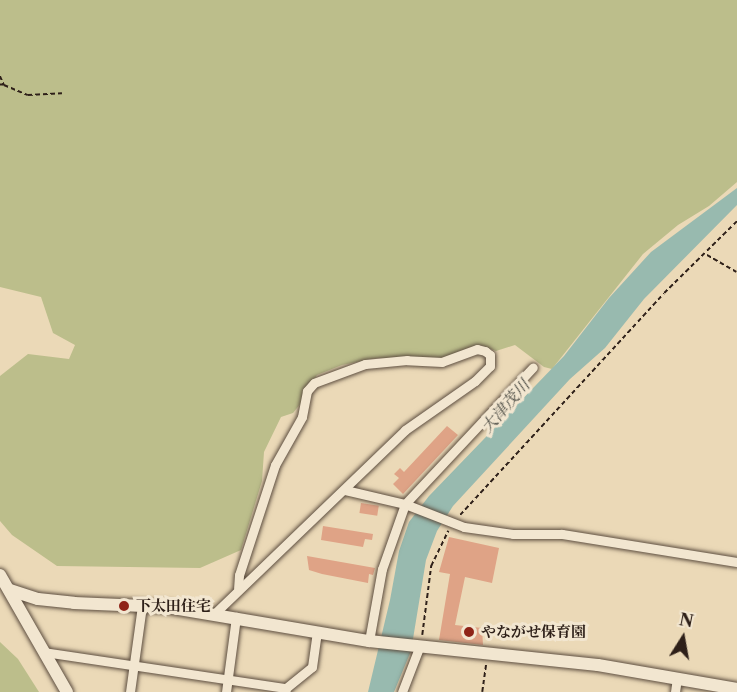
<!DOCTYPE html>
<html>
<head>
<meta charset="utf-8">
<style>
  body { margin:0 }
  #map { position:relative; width:737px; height:692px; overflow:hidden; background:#ebd9b7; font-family:"Libre Caslon Text","Noto Serif JP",serif }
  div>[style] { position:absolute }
  .green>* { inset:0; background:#bcbe8b }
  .water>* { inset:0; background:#98baaf }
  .building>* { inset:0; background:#dfa386; transform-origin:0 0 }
  .path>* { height:1.5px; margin-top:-0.75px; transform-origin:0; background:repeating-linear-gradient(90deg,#2e2019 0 4.5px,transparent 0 7.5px) }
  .roads { filter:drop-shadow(0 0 2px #5d4e40) drop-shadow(0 0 2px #5d4e40) }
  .minor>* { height:9px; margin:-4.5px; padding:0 4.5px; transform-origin:4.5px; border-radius:4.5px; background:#f2e6d0 }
  .tertiary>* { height:12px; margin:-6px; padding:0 6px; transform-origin:6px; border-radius:6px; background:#f2e6d0 }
  .dots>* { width:16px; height:16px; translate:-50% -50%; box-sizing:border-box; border:3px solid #f2e6d0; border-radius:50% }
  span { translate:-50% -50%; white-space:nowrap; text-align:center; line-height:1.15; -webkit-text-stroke:6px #f2e6d0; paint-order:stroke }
  .poi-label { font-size:15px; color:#2e2019; font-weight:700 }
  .left { translate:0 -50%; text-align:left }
  .water-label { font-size:16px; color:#4e4e46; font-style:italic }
  .north { position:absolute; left:653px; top:608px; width:60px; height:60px; -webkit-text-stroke:4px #f2e6d0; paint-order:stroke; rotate:11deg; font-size:16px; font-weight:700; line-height:24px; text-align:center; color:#2e2019 }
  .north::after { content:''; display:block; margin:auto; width:21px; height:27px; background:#2e2019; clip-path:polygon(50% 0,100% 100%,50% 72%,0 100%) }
</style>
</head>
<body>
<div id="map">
  <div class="green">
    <div style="clip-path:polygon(0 0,737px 0,737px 182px,709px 206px,678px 225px,643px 254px,552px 369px,544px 367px,515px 345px,496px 351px,480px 345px,445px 358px,377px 358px,342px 365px,317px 375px,309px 387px,309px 393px,293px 413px,281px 417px,264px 452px,262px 481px,241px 550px,200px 568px,57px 566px,12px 535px,0 521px,0 376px,28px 354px,69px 359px,75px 345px,53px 333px,41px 297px,0 287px)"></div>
    <div style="clip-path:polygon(0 642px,18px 659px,39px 692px,0 692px)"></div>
  </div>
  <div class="water">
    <div style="clip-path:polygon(737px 188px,737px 205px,644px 299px,605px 348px,570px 379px,453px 506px,437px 531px,426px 560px,411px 651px,394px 692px,368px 692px,390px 600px,399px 551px,409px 522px,429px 496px,564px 356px,609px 298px,651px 252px)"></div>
  </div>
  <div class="building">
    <div style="clip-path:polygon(447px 426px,458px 435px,403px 494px,393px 484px,399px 478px,394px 474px,400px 468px,404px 472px)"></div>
    <div style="left:361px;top:503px;width:18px;height:10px;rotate:9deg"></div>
    <div style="clip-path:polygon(323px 526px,373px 534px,372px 540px,365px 539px,363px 547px,321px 540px)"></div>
    <div style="clip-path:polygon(449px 537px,499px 548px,492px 583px,465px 577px,455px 625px,482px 628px,483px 645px,439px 640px,450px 574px,439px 572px)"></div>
    <div style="clip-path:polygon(307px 556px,375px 568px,373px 575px,369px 574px,368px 583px,322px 574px,309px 570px)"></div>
  </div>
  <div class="path">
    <div style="left:0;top:76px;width:10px;rotate:66deg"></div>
    <div style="left:4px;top:85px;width:4px;rotate:180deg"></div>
    <div style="left:4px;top:85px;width:26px;rotate:23deg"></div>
    <div style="left:28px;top:95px;width:34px;rotate:-3deg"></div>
    <div style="left:707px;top:255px;width:34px;rotate:30deg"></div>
    <div style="left:460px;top:515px;width:301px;rotate:-47.4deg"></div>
    <div style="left:664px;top:293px;width:103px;rotate:-44.6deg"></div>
    <div style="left:422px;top:635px;width:70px;rotate:-82.6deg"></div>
    <div style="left:431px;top:566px;width:39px;rotate:-64deg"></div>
    <div style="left:482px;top:692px;width:30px;rotate:-82deg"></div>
  </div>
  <div class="roads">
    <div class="minor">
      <div style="left:345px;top:490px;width:62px;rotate:13.1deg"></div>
      <div style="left:405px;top:504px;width:63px;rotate:21.3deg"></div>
      <div style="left:464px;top:527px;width:49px;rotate:8.1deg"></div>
      <div style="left:513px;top:534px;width:49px"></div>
      <div style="left:562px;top:534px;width:177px;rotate:9.1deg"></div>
      <div style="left:214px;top:614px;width:265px;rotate:-43.9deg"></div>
      <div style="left:405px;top:430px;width:85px;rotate:-35deg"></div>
      <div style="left:475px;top:381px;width:21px;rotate:-45deg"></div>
      <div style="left:490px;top:366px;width:11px;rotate:-90deg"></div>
      <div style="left:490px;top:355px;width:6px;rotate:-141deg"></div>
      <div style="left:485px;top:351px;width:8px;rotate:-166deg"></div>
      <div style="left:477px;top:349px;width:37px;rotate:160deg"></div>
      <div style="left:442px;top:362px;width:35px;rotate:-177deg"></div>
      <div style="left:407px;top:360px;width:42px;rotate:174.6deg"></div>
      <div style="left:365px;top:364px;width:54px;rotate:159.6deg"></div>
      <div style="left:314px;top:383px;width:11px;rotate:131deg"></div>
      <div style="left:307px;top:391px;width:26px;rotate:101deg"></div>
      <div style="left:302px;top:417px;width:55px;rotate:119.4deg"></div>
      <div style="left:275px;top:465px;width:116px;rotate:108.1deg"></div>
      <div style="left:239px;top:575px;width:13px;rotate:94deg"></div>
      <div style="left:369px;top:641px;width:73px;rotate:-79.8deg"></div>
      <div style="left:382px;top:569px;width:69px;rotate:-70.5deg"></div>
      <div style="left:405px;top:504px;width:187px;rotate:-46.9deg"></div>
      <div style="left:44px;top:652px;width:245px;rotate:8.5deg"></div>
      <div style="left:130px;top:692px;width:87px;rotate:-82.1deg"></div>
      <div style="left:226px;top:692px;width:76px;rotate:-82.4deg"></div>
      <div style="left:285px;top:692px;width:4px;rotate:-76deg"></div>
      <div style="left:286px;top:688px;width:33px;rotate:-39deg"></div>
      <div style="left:312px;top:667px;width:35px;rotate:-82deg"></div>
      <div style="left:402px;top:692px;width:50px;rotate:-69deg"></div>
      <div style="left:675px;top:692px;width:14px;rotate:-82deg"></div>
    </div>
    <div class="tertiary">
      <div style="left:0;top:575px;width:135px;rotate:60.2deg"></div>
      <div style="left:10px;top:590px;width:29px;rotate:18deg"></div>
      <div style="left:38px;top:599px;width:36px;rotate:6deg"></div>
      <div style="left:74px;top:603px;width:93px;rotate:2.5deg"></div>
      <div style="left:167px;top:607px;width:205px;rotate:9.6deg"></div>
      <div style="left:369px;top:641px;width:230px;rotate:6deg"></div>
      <div style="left:598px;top:665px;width:141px;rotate:9.8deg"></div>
    </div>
  </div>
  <div class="dots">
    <div style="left:124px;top:606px;background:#8f2418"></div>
    <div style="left:469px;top:632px;background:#8f2418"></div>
  </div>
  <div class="poi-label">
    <span class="left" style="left:136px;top:606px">下太田住宅</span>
    <span class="left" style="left:481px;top:632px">やながせ保育園</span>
  </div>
  <div class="water-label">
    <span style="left:505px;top:406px;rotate:-49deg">大津茂川</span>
  </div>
  <div class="north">N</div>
</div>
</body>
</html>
